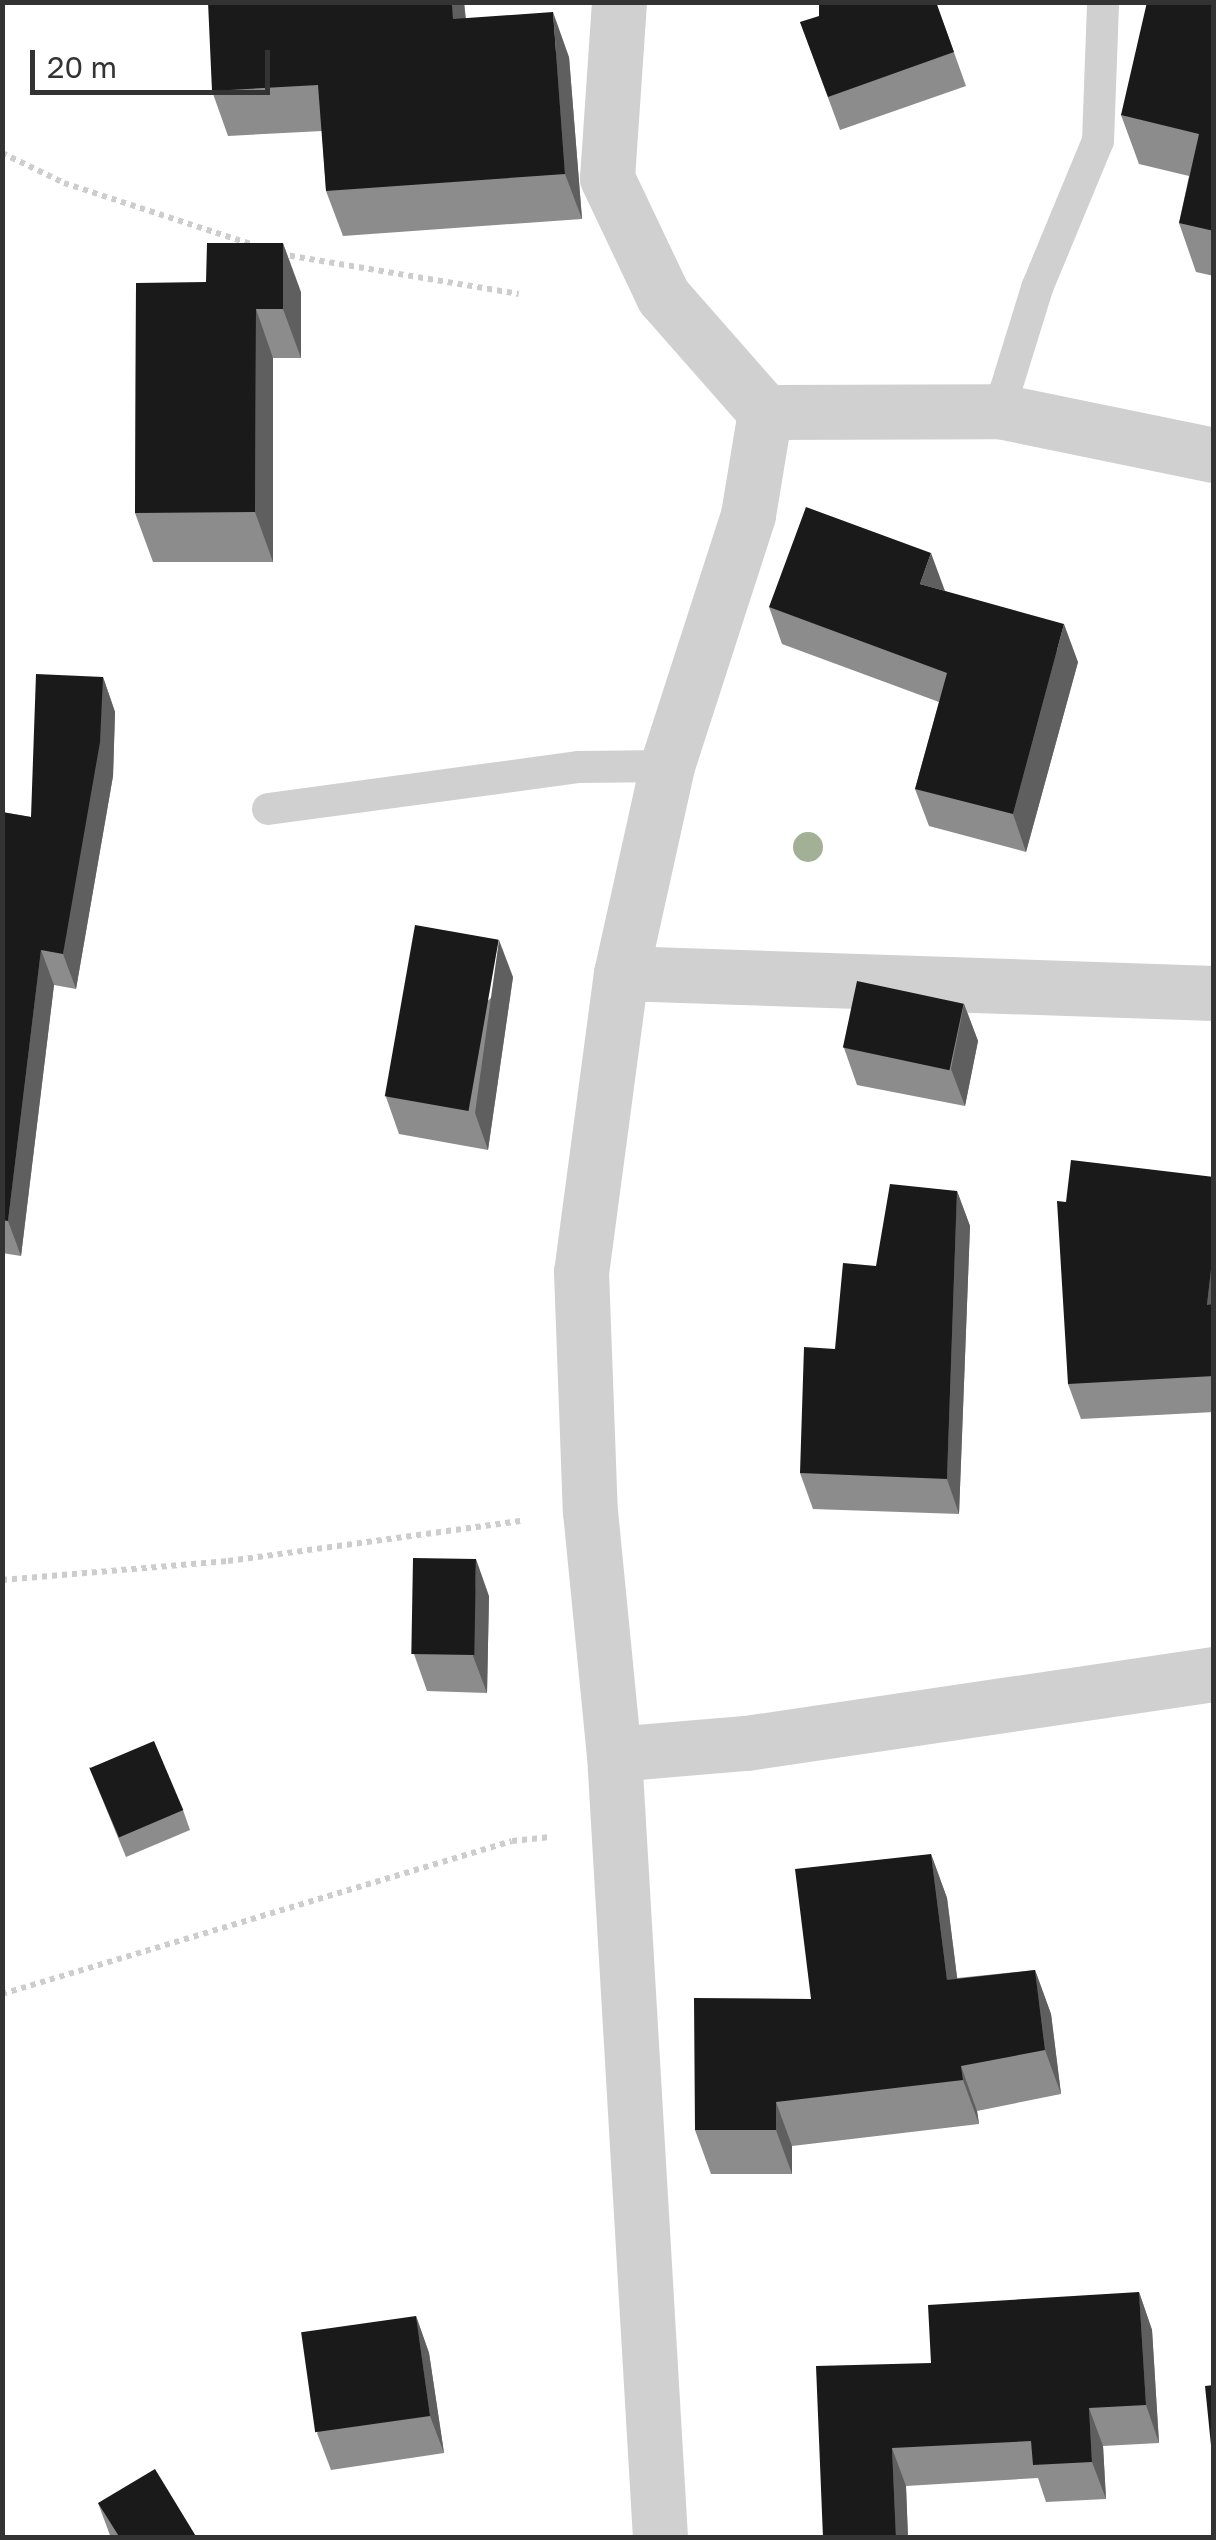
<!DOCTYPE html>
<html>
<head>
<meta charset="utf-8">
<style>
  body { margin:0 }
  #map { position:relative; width:1216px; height:2540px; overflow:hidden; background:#fff; font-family:"Golos Text",sans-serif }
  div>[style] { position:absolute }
  .path>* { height:6px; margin-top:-3px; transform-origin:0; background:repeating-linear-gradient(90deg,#cdcdcd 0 5px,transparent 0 10px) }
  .lane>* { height:32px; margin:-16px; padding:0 16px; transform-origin:16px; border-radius:16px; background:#d0d0d0 }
  .street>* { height:55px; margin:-27.5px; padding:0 27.5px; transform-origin:27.5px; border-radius:27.5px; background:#d0d0d0 }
  .trees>* { width:30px; height:30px; margin:-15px; border-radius:50%; background:#a2b095 }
  .wall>* { inset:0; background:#8c8c8c }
  .shaded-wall>* { inset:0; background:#5f5f5f }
  .building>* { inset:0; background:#1a1a1a; transform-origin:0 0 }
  span { translate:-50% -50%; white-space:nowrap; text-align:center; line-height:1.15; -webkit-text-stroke:10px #fff; paint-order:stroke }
  .frame { position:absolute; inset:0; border:5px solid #333; pointer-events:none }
  .scale { position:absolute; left:30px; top:50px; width:240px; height:45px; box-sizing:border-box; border:5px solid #333; border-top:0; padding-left:12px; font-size:30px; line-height:35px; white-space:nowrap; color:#333; -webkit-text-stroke:8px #fff; paint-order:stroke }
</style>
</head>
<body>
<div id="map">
  <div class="path">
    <div style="left:2px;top:153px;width:69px;rotate:25.8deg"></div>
    <div style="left:64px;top:183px;width:200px;rotate:18.1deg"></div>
    <div style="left:280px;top:254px;width:242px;rotate:9.5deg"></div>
    <div style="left:2px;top:1580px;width:227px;rotate:-4.8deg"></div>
    <div style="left:228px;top:1561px;width:295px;rotate:-7.8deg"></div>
    <div style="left:2px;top:1994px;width:532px;rotate:-16.7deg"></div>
    <div style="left:512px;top:1841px;width:36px;rotate:-6deg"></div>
  </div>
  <div class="lane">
    <div style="left:999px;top:411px;width:129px;rotate:-72.8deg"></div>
    <div style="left:1037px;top:288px;width:159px;rotate:-67.5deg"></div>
    <div style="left:1098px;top:141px;width:139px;rotate:-87.9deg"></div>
    <div style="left:268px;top:809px;width:314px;rotate:-7.7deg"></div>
    <div style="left:579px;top:767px;width:88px;rotate:-0.7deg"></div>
  </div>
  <div class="street">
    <div style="left:619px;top:2px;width:176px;rotate:93.9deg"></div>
    <div style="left:607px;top:178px;width:131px;rotate:64.6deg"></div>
    <div style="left:663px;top:296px;width:154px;rotate:48.7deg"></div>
    <div style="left:765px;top:412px;width:104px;rotate:99.4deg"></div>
    <div style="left:748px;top:515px;width:264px;rotate:107.9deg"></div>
    <div style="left:667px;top:766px;width:212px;rotate:102.5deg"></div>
    <div style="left:621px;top:973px;width:301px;rotate:97.6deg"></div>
    <div style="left:581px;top:1271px;width:240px;rotate:87.9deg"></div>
    <div style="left:590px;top:1511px;width:244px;rotate:84.4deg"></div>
    <div style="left:614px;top:1754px;width:785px;rotate:86.64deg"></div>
    <div style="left:765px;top:412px;width:234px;rotate:-0.2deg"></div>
    <div style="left:999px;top:411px;width:219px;rotate:11.6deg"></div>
    <div style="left:621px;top:973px;width:593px;rotate:1.93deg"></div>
    <div style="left:614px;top:1754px;width:132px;rotate:-4.8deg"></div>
    <div style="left:746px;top:1743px;width:473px;rotate:-8.4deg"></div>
  </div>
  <div class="trees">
    <div style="left:808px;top:847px"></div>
  </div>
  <div class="wall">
    <div style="clip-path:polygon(464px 2px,466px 18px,569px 57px,582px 219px,343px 236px,326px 191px,322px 131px,228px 136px,212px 91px)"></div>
    <div style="clip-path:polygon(936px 2px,966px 86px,840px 130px,800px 22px)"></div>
    <div style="clip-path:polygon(1214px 2px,1214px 276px,1196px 272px,1179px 223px,1189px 176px,1139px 164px,1121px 115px)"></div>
    <div style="clip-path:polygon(136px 283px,301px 292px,301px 358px,273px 358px,273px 562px,153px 562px,135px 513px)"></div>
    <div style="clip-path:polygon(945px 591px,1078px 662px,1026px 852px,929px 826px,915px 789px,939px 702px,782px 644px,769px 607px)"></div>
    <div style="clip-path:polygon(103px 677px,115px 712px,113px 776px,76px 989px,54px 985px,21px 1256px,2px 1253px,2px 812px,31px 817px)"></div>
    <div style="clip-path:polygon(513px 977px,488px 1150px,399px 1134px,386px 1097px)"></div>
    <div style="clip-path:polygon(964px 1004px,978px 1041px,965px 1106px,857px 1085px,844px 1048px)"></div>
    <div style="clip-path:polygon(1214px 1177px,1214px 1412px,1081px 1419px,1068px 1384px,1066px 1202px)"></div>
    <div style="clip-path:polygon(957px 1191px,970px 1226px,959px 1514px,813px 1509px,800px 1473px,835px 1349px,876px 1266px)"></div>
    <div style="clip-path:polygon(489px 1596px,487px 1693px,427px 1691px,414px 1654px)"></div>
    <div style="clip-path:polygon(89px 1767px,183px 1810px,190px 1830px,126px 1857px)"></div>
    <div style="clip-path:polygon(931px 1854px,947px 1898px,957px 1978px,1035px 1970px,1051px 2014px,1061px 2094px,977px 2111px,979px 2124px,792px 2146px,792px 2174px,711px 2174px,695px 2130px,811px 1999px)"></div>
    <div style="clip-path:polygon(1139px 2292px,1152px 2330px,1159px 2443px,1103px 2446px,1106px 2499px,1046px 2502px,1038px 2478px,906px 2486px,908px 2538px,823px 2538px,931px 2363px)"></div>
    <div style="clip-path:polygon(416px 2316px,429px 2353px,444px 2453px,331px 2470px,317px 2433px)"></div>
    <div style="clip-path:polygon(98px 2503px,197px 2538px,111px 2538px)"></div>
  </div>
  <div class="shaded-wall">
    <div style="clip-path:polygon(452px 2px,464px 2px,469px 64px,453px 19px)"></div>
    <div style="clip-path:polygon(553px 12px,569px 57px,582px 219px,565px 174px)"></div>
    <div style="clip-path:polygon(283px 243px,301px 292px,301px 358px,283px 309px)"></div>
    <div style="clip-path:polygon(256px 309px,273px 358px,273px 562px,255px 512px)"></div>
    <div style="clip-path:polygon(931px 553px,945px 591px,920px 584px)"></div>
    <div style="clip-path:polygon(1064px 624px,1078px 662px,1026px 852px,1013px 814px)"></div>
    <div style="clip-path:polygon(103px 677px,115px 712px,113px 776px,76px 989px,63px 954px)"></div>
    <div style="clip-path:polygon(499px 940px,513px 977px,488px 1150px,475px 1113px)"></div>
    <div style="clip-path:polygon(41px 950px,54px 985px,21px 1256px,8px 1221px)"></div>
    <div style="clip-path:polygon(964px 1004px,978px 1041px,965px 1106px,951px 1069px)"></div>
    <div style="clip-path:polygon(957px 1191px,970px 1226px,959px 1514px,947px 1479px)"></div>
    <div style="clip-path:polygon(1214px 1243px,1214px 1322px,1207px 1305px)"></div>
    <div style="clip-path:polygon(476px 1559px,489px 1596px,487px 1693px,473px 1656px)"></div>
    <div style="clip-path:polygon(931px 1854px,947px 1898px,963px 2024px,947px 1980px)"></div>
    <div style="clip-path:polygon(1035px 1970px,1051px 2014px,1061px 2094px,1045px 2050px)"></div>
    <div style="clip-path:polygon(961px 2066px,977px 2111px,979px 2124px,963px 2080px)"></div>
    <div style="clip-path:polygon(776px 2102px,792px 2146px,792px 2174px,776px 2130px)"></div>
    <div style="clip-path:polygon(1139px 2292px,1152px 2330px,1159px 2443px,1146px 2405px)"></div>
    <div style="clip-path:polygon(416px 2316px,429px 2353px,444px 2453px,430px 2416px)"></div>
    <div style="clip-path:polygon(1089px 2408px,1103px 2446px,1106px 2499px,1092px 2462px)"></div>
    <div style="clip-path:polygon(892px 2448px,906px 2486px,908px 2538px,896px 2538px)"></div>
  </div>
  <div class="building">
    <div style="clip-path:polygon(208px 2px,452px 2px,453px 19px,553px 12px,565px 174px,326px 191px,318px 85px,212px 91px)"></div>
    <div style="clip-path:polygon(819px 2px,936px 2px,954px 52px,828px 97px,800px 22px,819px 16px)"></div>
    <div style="clip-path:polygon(1147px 2px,1214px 2px,1214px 231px,1179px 223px,1199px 134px,1121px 115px)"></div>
    <div style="clip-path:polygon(207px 243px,283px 243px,283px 309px,256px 309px,255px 512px,135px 513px,136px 283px,206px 282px)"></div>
    <div style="clip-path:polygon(806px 507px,931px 553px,920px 584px,1064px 624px,1013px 814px,915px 789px,947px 673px,769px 607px)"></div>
    <div style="clip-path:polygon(36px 674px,103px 677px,100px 742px,63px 954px,41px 950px,8px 1221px,2px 1220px,2px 812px,31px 817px)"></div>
    <div style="left:415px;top:925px;width:85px;height:174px;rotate:10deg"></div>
    <div style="left:857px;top:981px;width:109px;height:68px;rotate:12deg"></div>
    <div style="clip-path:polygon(1071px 1160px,1214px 1177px,1214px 1243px,1207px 1305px,1214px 1304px,1214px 1376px,1068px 1384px,1057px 1201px,1066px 1202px)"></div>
    <div style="clip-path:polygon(890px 1184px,957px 1191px,947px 1479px,800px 1473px,804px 1347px,835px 1349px,843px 1263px,876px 1266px)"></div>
    <div style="left:413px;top:1558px;width:63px;height:96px;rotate:1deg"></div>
    <div style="left:154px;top:1741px;width:75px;height:70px;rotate:67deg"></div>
    <div style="clip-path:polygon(931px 1854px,947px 1980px,1035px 1970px,1045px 2050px,961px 2066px,963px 2080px,776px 2102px,776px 2130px,695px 2130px,694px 1998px,811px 1999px,795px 1869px)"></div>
    <div style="clip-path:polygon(1139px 2292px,1146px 2405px,1089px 2408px,1092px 2462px,1033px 2465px,1031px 2441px,892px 2448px,896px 2538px,823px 2538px,816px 2366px,931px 2363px,928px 2305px)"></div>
    <div style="left:416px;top:2316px;width:101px;height:116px;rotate:82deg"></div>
    <div style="clip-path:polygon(1214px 2385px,1214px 2475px,1205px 2386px)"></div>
    <div style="clip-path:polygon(155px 2469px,197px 2538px,120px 2538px,98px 2503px)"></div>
  </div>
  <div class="frame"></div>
  <div class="scale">20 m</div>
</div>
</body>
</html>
